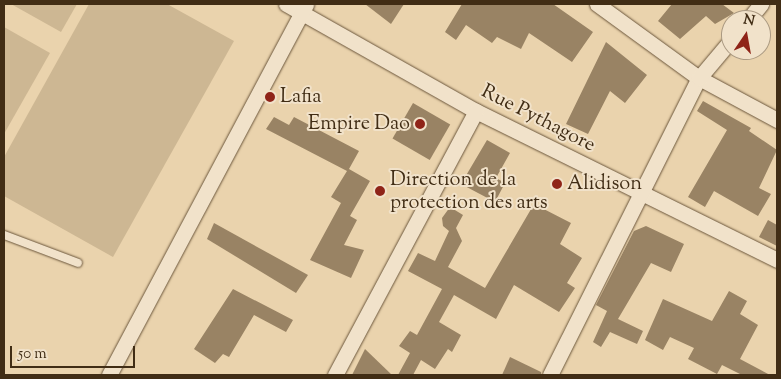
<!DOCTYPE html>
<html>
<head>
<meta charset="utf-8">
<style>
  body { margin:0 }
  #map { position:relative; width:781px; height:379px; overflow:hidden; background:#ead3ad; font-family:"Sorts Mill Goudy",serif }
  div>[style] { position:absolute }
  .green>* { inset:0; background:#cdb793 }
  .building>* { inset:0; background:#998364; transform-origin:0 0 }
  .roads { filter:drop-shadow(0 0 1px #6b563b) drop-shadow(0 0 1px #6b563b) }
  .service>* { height:8px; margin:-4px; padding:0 4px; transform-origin:4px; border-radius:4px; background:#f1e2ca }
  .minor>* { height:15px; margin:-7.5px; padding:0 7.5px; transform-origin:7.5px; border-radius:7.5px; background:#f1e2ca }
  .dots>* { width:14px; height:14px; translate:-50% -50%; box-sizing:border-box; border:2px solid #f1e2ca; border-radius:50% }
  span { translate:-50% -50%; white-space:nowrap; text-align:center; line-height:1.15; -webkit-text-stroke:4px #f1e2ca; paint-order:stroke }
  .poi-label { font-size:20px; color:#412d15 }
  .left { translate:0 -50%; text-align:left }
  .right { translate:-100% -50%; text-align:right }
  .street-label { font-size:20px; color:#412d15 }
  .frame { position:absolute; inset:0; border:5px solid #412d15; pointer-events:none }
  .north { position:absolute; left:721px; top:10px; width:50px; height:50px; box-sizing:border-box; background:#f1e2ca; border:1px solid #ab9a82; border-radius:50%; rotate:12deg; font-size:14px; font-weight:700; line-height:20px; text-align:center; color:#412d15 }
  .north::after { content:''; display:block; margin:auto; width:18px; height:22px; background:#8f2418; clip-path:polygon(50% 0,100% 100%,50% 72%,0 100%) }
  .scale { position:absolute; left:10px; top:346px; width:125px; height:22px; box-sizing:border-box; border:2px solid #412d15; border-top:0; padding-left:6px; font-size:15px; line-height:18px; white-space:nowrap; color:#412d15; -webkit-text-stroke:4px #f1e2ca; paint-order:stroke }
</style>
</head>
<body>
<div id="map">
  <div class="green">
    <div style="clip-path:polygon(11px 4px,77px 4px,61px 32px)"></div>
    <div style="clip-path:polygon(89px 4px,167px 4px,234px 41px,113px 257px,4px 196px,4px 157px)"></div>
    <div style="clip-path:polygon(4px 27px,50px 53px,4px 134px)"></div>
  </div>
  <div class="building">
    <div style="clip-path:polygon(365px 4px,404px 4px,391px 24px)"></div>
    <div style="clip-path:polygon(462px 4px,553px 4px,593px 32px,572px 62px,529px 33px,521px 49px,497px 37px,492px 43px,466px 25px,456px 40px,445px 32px)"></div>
    <div style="clip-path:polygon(672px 4px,722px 4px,734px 13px,715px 24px,706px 16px,680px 39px,658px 21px)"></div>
    <div style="clip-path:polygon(606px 42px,647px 75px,625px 103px,610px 91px,588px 134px,566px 124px)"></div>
    <div style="clip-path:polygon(703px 101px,751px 128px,749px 131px,777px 150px,759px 188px,771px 194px,758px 216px,714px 191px,705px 207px,688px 197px,727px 130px,697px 111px)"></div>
    <div style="left:413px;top:103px;width:43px;height:41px;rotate:30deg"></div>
    <div style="clip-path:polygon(274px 117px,289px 125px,294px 117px,359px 151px,349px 169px,370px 181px,350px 216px,357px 220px,344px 245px,364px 250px,351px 278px,310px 260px,341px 203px,331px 197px,347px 171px,266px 129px)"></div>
    <div style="clip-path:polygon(487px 140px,510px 153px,496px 178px,505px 183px,495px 202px,461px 184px)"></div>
    <div style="clip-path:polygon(534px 204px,571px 223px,560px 244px,582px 258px,567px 283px,575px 288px,559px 312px,514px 285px,496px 319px,454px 295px,439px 322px,461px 335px,452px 352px,448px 349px,435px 369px,421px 360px,413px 375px,398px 375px,410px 353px,399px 346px,410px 331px,417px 335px,442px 289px,408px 271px,418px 253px,435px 261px,449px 231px,443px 226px,442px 218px,450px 207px,463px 215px,456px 228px,462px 241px,448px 267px,485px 288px)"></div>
    <div style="clip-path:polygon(768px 220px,777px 225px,777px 246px,759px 237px)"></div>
    <div style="clip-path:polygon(214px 223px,308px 275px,296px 293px,207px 239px)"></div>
    <div style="clip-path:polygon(646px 226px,684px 244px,671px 272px,651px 263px,618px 319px,643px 331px,637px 344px,610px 332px,601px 347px,593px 342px,607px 311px,596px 305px,634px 231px)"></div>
    <div style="clip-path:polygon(233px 289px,293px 320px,286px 332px,254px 315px,229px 357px,223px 354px,215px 363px,194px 349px)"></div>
    <div style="clip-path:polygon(729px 291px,747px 301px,740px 314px,758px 325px,740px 359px,770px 375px,742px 375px,722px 365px,717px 374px,688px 359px,694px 348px,670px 337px,663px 350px,645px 340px,663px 299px,712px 321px)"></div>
    <div style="clip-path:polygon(365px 349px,392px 375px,352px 375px)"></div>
    <div style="clip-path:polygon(510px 357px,541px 372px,541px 375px,502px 375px)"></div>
  </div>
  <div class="roads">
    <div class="service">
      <div style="left:4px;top:235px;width:79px;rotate:20.7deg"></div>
    </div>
    <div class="minor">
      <div style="left:286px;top:4px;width:218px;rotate:29.4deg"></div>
      <div style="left:476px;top:111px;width:336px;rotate:26.3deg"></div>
      <div style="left:597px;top:4px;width:126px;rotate:36deg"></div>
      <div style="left:699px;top:78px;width:89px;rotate:28.3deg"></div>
      <div style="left:748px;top:20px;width:21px;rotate:-51deg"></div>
      <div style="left:109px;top:375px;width:420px;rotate:-62deg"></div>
      <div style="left:335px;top:375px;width:299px;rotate:-61.9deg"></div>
      <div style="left:550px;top:375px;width:332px;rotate:-63.4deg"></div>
      <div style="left:699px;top:78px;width:50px;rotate:-49.9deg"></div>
    </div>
  </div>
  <div class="dots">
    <div style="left:270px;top:97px;background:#8f2418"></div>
    <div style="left:420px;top:124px;background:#8f2418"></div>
    <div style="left:557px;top:184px;background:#8f2418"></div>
    <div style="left:380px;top:191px;background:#8f2418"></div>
  </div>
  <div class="poi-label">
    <span class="left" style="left:280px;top:97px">Lafia</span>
    <span class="right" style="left:410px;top:124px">Empire Dao</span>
    <span class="left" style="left:390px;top:192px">Direction de la<br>protection des arts</span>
    <span class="left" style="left:567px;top:184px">Alidison</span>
  </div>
  <div class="street-label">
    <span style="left:538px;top:119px;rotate:27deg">Rue Pythagore</span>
  </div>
  <div class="frame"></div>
  <div class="north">N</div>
  <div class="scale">50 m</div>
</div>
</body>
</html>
